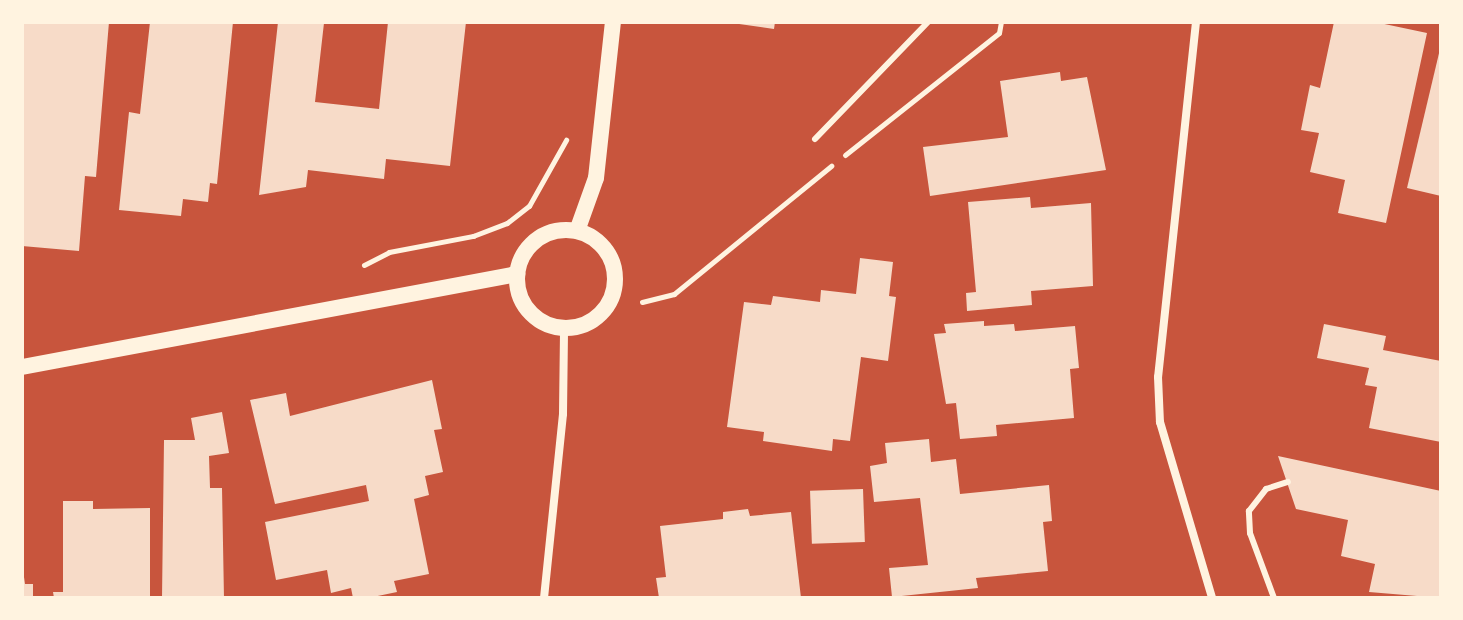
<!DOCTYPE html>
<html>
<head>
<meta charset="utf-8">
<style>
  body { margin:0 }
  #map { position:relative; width:1463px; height:620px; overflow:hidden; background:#c8553d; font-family:"PT Sans Narrow",sans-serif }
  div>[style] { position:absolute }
  .building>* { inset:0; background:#f7dbc8; transform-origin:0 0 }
  .path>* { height:5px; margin:-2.5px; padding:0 2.5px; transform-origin:2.5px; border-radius:2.5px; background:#fff3e0 }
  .service>* { height:6px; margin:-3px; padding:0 3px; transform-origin:3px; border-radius:3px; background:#fff3e0 }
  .minor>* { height:8px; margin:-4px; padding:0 4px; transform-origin:4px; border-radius:4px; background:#fff3e0 }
  .secondary>* { height:16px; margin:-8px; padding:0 8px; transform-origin:8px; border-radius:8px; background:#fff3e0 }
  .secondary>.ring { margin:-8px; padding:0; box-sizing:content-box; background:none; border:16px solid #fff3e0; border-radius:50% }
  span { translate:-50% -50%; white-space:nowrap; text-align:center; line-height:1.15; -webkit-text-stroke:6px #fff3e0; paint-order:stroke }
  .frame { position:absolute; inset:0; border:24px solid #fff3e0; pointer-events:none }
</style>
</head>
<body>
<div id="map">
  <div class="building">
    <div style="clip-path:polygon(22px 22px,109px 22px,96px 177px,85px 176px,79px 251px,22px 246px)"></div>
    <div style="clip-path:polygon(150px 22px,233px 22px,217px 184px,210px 183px,208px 202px,183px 199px,181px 216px,119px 210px,129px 112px,140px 114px)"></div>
    <div style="clip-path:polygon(278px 22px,324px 23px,315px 102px,379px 109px,388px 22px,466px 22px,450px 166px,386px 159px,384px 179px,308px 170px,306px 187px,259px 195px)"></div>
    <div style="clip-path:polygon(725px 22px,775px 22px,774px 29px)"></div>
    <div style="clip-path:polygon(1334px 22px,1375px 22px,1427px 33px,1386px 223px,1338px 213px,1345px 180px,1310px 172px,1319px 133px,1301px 130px,1310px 85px,1320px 88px)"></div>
    <div style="clip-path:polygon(1440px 49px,1441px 49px,1441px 196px,1407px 188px)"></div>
    <div style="clip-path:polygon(1060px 72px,1061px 81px,1087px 77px,1106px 170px,930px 196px,923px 147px,1008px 137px,1000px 81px)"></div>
    <div style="clip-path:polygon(1030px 197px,1031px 208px,1091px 203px,1093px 286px,1031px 291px,1032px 305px,967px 311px,966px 293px,976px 292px,968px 202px)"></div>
    <div style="clip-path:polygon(860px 258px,893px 262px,889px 296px,896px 297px,888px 361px,861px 357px,850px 441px,833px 439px,832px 451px,763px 441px,764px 432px,727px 427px,744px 302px,771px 305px,773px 296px,820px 302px,821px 290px,856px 294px)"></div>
    <div style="clip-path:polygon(984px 321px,984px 326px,1014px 324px,1015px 331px,1075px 326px,1079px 368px,1070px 369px,1074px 418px,996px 425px,997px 436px,960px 439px,956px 403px,946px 404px,934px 334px,946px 333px,944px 324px)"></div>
    <div style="clip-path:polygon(1324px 324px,1386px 336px,1383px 350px,1441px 361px,1441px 442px,1369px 428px,1377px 387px,1365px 385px,1369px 368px,1317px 358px)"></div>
    <div style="clip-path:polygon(432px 380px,442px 429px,434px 430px,443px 472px,425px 476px,429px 495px,414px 499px,429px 574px,394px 581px,397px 592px,368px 598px,353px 598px,351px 588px,331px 593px,327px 570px,276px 580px,265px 522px,369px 501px,366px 485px,275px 504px,250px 400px,286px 393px,290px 416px)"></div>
    <div style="clip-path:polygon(222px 412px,229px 453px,209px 456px,210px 488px,222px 488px,224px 598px,162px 598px,164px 440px,195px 440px,191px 418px)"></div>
    <div style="clip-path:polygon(929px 439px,931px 462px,956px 459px,960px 494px,1049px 485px,1052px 521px,1043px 522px,1048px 571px,976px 578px,978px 588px,892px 597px,889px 568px,928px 565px,920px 498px,874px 502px,870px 466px,887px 463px,885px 443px)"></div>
    <div style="clip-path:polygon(1278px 456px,1441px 491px,1441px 598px,1369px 592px,1375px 564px,1341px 556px,1348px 520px,1296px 509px)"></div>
    <div style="left:863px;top:489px;width:53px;height:53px;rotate:88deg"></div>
    <div style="clip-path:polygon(63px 501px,93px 501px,93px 509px,150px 508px,150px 598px,54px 598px,53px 592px,63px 592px)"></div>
    <div style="clip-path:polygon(748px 509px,750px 516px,791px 512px,801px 598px,659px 598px,656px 578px,666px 577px,660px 526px,723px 519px,723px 512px)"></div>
    <div style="clip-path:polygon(22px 563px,25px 584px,33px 584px,33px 598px,22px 598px)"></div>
  </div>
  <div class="path">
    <div style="left:845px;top:155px;width:196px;rotate:-38.4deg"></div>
    <div style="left:999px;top:33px;width:11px;rotate:-80deg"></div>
    <div style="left:364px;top:265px;width:28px;rotate:-27deg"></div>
    <div style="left:389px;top:252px;width:86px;rotate:-10.8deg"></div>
    <div style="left:473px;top:236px;width:36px;rotate:-21deg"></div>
    <div style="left:507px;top:223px;width:28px;rotate:-38deg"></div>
    <div style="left:529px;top:206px;width:76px;rotate:-60.7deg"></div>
    <div style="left:642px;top:302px;width:33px;rotate:-14deg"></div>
    <div style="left:674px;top:294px;width:203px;rotate:-39.2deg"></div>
  </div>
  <div class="service">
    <div style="left:815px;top:139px;width:163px;rotate:-46deg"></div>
    <div style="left:1274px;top:598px;width:69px;rotate:-110.3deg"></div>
    <div style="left:1250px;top:533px;width:22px;rotate:-93deg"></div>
    <div style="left:1249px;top:511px;width:28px;rotate:-52deg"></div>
    <div style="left:1266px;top:489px;width:23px;rotate:-18deg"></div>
  </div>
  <div class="minor">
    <div style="left:1196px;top:22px;width:357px;rotate:96.1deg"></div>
    <div style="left:1158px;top:377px;width:45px;rotate:87.5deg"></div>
    <div style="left:1160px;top:422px;width:184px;rotate:73.5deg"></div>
    <div style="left:544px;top:598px;width:185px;rotate:-84.1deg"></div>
    <div style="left:563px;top:414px;width:86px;rotate:-89.3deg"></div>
  </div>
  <div class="secondary">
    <div class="ring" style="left:517px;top:230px;width:82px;height:82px"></div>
    <div style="left:577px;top:231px;width:56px;rotate:-70.3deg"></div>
    <div style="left:596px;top:178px;width:157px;rotate:-83.8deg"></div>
    <div style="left:22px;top:367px;width:504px;rotate:-10.64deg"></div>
  </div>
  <div class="frame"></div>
</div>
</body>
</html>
